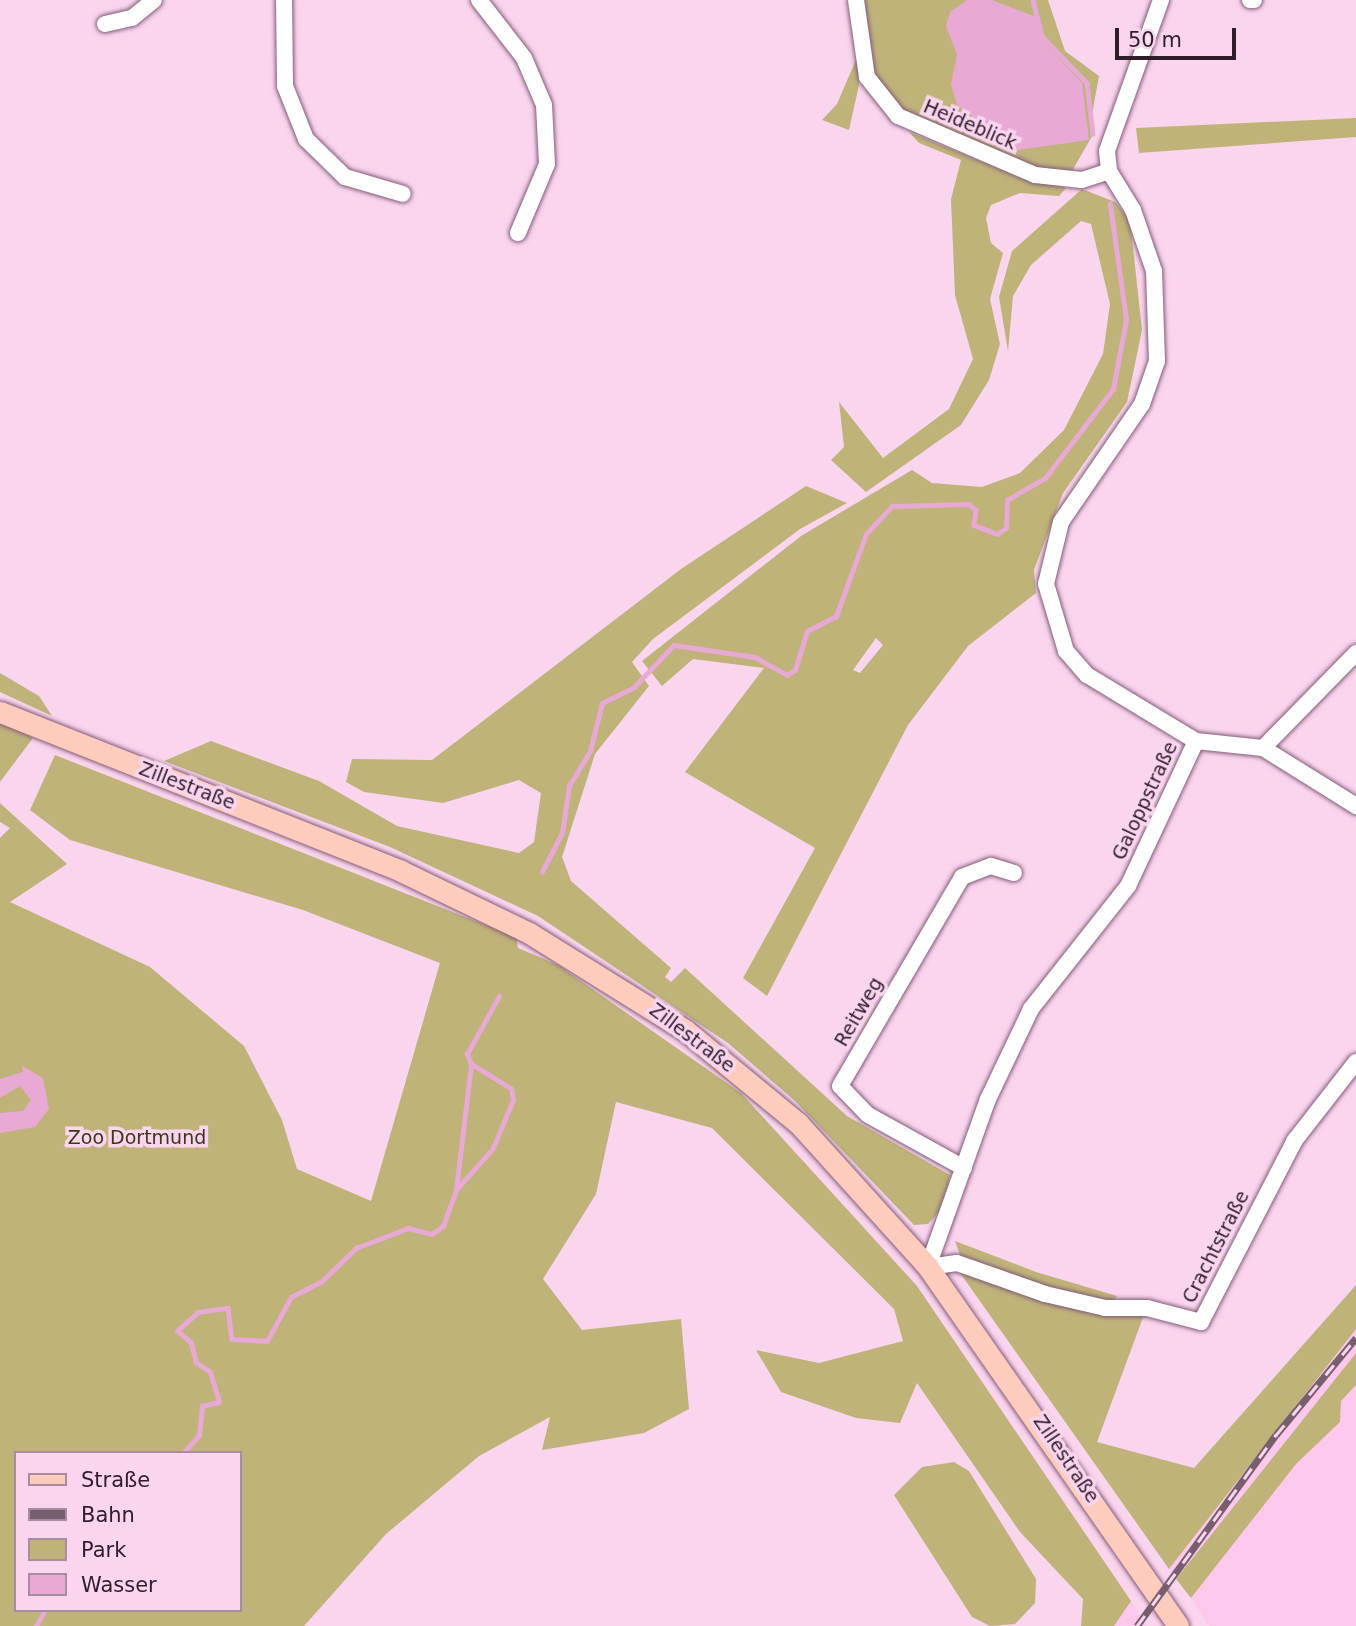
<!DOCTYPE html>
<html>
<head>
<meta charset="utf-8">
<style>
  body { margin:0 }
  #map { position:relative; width:1356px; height:1626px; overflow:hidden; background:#fad5ee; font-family:"DejaVu Sans",sans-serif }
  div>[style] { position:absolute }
  .built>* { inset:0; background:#fdc8ec }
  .green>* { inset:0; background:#bfb379 }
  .water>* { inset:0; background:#e8a9d4 }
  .stream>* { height:4.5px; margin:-2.25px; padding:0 2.25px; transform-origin:2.25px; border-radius:2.25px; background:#e8a9d4 }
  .roads { filter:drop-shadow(0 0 2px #845c78) drop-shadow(0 0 2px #845c78) }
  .minor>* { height:16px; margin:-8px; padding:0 8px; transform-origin:8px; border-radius:8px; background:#fff }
  .major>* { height:21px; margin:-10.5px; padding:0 10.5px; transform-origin:10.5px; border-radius:10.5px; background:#feccbd }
  .rail>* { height:7px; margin-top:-3.5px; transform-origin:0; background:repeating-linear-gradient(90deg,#fad5ee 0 13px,#775f70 0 26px); box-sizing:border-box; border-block:2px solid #775f70 }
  span { translate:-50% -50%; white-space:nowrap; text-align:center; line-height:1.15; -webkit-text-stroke:7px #fad5ee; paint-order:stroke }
  .street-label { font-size:19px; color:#2f1e2a }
  .park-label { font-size:19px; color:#3e3818 }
  .legend { position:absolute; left:14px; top:1451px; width:228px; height:161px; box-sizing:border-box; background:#fad5ee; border:2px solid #a98ca0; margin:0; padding:9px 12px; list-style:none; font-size:21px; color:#2f1e2a }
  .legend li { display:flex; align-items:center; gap:14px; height:35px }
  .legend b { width:35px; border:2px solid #a98ca0 }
  .scale { position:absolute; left:1115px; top:28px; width:121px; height:32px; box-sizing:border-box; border:4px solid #2f1e2a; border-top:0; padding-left:9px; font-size:21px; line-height:24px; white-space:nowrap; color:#2f1e2a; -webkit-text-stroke:5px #fad5ee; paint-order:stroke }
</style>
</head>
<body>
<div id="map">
  <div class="built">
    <div style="clip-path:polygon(1356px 1329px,1356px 1353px,1176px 1579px,1169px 1569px,1231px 1482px)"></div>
    <div style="clip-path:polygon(1356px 1385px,1356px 1626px,1209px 1626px,1191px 1598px,1296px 1464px,1340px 1422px,1341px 1401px)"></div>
    <div style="clip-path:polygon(1131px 1601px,1147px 1626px,1114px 1626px)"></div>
  </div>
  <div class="green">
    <div style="clip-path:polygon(856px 0,1048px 0,1065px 51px,1099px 76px,1091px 120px,1095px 131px,1072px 171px,1016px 165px,898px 116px,867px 77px)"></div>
    <div style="clip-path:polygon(858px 55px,859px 85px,849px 130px,822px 120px,837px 104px)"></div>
    <div style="clip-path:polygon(1356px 118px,1356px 137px,1139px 153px,1136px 128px)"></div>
    <div style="clip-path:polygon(909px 132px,1016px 176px,1066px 188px,1059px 196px,1020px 193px,991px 205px,986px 218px,991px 243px,1003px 253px,990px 299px,1000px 344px,989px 380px,961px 425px,866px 492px,831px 460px,844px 447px,839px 402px,883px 458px,949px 409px,973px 359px,955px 295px,951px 199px,961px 160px,919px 143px)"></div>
    <div style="clip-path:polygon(evenodd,1082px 189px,1115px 202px,1130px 220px,1142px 330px,1127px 402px,1063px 493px,1034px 570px,1036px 593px,968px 646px,908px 725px,767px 996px,743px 978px,815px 848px,685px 772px,764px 668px,693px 659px,662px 686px,642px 661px,801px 536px,912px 470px,932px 483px,982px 487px,1020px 473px,1064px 430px,1103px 354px,1110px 304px,1091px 224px,1081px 221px,1031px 265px,1013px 296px,1008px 351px,999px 297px,1012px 251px,1082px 189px,876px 638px,883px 645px,860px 673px,853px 670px,876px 638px)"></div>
    <div style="clip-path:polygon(806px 486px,847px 503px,800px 529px,653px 639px,632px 662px,649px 686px,595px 754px,562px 857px,571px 881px,671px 968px,665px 977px,671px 982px,685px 968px,847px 1116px,950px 1175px,944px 1206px,928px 1224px,914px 1225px,795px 1101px,728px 1043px,538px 916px,390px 847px,164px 761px,211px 741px,319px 781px,397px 826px,519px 853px,534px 842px,541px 793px,519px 780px,443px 803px,364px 792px,346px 782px,352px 759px,432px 760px,681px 569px)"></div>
    <div style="clip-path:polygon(0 673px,39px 696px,52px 716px,0 692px)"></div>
    <div style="clip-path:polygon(0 722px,33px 738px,0 782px)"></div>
    <div style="clip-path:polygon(evenodd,55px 755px,516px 937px,518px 948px,558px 965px,741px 1093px,917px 1286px,1131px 1601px,1114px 1626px,1081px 1626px,1083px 1599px,1020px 1532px,917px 1383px,900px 1423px,856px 1418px,781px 1392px,756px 1350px,819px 1363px,903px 1341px,894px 1309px,712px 1128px,616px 1102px,596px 1194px,543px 1279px,582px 1330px,681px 1319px,689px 1409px,644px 1433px,542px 1450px,550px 1417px,479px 1456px,386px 1534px,304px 1626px,0 1626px,0 838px,10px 828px,0 822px,0 803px,67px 864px,10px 902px,150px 967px,244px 1046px,282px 1120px,297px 1169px,371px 1201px,440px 963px,303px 910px,70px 840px,30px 810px,55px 755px,16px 1453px,240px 1453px,240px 1610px,16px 1610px,16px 1453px)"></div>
    <div style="clip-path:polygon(955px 1241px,1036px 1272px,1117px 1296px,1113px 1303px,1066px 1296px,961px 1258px)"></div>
    <div style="clip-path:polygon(958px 1270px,1145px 1312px,1097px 1442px,1194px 1468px,1356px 1285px,1356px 1329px,1169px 1569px)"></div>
    <div style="clip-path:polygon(1356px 1353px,1356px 1385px,1341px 1401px,1340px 1422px,1296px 1464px,1191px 1598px,1176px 1579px)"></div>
    <div style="clip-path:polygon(954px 1462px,969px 1471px,1036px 1579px,1035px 1603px,1015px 1624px,990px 1626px,972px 1617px,894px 1495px,922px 1467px)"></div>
  </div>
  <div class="water">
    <div style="clip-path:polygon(967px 0,992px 0,1034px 16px,1043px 41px,1082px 83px,1089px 140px,1018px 150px,957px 105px,951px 84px,957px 55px,946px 26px,950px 12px)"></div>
    <div style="clip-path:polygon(22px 1066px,43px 1078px,49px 1109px,35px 1127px,0 1133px,0 1113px,23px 1111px,31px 1100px,20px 1086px,0 1098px,0 1079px,23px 1072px)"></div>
  </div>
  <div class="stream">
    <div style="left:1033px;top:0;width:37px;rotate:76deg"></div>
    <div style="left:1042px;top:36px;width:65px;rotate:46.2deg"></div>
    <div style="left:1087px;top:83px;width:51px;rotate:83.3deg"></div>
    <div style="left:542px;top:872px;width:44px;rotate:-62.9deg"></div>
    <div style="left:562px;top:833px;width:48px;rotate:-81.5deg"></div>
    <div style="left:569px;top:786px;width:41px;rotate:-59deg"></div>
    <div style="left:590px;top:751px;width:49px;rotate:-76deg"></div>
    <div style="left:602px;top:703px;width:34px;rotate:-26deg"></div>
    <div style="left:633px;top:688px;width:59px;rotate:-46.4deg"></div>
    <div style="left:674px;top:645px;width:82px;rotate:8.4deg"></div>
    <div style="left:755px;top:657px;width:37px;rotate:29deg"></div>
    <div style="left:787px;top:675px;width:9px;rotate:-32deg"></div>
    <div style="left:795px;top:670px;width:41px;rotate:-72.9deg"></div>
    <div style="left:807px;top:631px;width:33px;rotate:-27deg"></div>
    <div style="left:836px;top:616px;width:87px;rotate:-69.9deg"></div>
    <div style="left:866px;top:534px;width:38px;rotate:-47deg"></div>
    <div style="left:892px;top:506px;width:77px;rotate:-1.5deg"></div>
    <div style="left:969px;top:504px;width:9px;rotate:41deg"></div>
    <div style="left:976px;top:510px;width:15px;rotate:98deg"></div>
    <div style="left:974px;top:525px;width:25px;rotate:21deg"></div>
    <div style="left:997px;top:534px;width:11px;rotate:-34deg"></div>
    <div style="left:1006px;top:528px;width:28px;rotate:-88deg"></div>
    <div style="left:1007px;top:500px;width:44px;rotate:-30.1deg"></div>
    <div style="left:1045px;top:478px;width:112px;rotate:-52.6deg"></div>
    <div style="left:1113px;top:389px;width:70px;rotate:-79.3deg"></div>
    <div style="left:1126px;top:320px;width:117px;rotate:-97.9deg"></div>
    <div style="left:456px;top:1190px;width:127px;rotate:-83.2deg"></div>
    <div style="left:183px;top:1453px;width:24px;rotate:-48deg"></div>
    <div style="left:199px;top:1435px;width:29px;rotate:-84deg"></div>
    <div style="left:202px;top:1406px;width:17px;rotate:-13deg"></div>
    <div style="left:219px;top:1402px;width:31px;rotate:-107deg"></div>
    <div style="left:210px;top:1372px;width:17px;rotate:-147deg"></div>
    <div style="left:196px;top:1363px;width:21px;rotate:-104deg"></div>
    <div style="left:191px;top:1343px;width:18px;rotate:-139deg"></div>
    <div style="left:177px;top:1331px;width:28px;rotate:-42deg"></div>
    <div style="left:198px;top:1312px;width:30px;rotate:-8deg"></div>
    <div style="left:228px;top:1308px;width:31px;rotate:83deg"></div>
    <div style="left:232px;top:1339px;width:35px;rotate:3deg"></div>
    <div style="left:267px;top:1341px;width:50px;rotate:-61.4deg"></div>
    <div style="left:291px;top:1297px;width:34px;rotate:-27deg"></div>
    <div style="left:321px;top:1282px;width:49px;rotate:-44.2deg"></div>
    <div style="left:356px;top:1248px;width:56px;rotate:-21deg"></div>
    <div style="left:408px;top:1228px;width:25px;rotate:14deg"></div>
    <div style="left:432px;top:1234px;width:14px;rotate:-36deg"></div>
    <div style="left:443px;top:1226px;width:38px;rotate:-70deg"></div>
    <div style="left:456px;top:1190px;width:56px;rotate:-48.6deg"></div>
    <div style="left:493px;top:1148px;width:52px;rotate:-67.4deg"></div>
    <div style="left:513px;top:1100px;width:11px;rotate:-100deg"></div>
    <div style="left:511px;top:1089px;width:47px;rotate:-148deg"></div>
    <div style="left:471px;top:1064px;width:11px;rotate:-112deg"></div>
    <div style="left:467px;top:1054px;width:66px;rotate:-61.1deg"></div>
    <div style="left:36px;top:1626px;width:18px;rotate:-61deg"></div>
  </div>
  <div class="roads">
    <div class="minor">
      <div style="left:284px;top:0;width:86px;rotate:89.3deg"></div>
      <div style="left:285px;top:86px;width:57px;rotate:68.4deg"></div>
      <div style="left:306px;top:139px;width:54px;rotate:44.3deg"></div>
      <div style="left:345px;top:177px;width:60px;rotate:16.3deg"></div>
      <div style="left:479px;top:0;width:73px;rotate:52.2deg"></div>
      <div style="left:524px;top:58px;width:51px;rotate:66.9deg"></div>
      <div style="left:544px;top:105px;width:59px;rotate:87.1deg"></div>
      <div style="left:547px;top:164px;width:75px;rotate:112.8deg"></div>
      <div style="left:856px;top:0;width:78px;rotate:81.9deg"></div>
      <div style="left:867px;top:77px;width:50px;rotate:51.5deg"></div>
      <div style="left:898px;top:116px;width:149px;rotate:23.3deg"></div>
      <div style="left:1035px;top:175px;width:47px;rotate:6.1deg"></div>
      <div style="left:1082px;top:180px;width:28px;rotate:-18deg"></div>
      <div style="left:1161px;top:0;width:160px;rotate:109.7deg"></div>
      <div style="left:1107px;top:151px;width:20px;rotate:84deg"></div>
      <div style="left:1109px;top:171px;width:46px;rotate:58.4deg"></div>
      <div style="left:1133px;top:210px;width:65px;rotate:71deg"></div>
      <div style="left:1154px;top:271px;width:90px;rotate:88.1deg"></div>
      <div style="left:1157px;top:361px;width:46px;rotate:109.2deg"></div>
      <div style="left:1142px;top:404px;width:143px;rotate:124.5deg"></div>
      <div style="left:1061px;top:522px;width:64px;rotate:103.6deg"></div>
      <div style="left:1046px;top:584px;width:70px;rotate:73.4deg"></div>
      <div style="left:1066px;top:651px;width:32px;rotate:49deg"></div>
      <div style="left:1087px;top:675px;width:127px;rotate:31.2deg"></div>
      <div style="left:1196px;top:741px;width:160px;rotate:115.1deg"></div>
      <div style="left:1128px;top:886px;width:157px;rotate:128.3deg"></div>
      <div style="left:1031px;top:1009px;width:100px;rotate:115.5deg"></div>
      <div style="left:988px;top:1099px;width:178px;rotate:109.7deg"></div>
      <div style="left:928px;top:1267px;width:29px;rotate:-8deg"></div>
      <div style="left:957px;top:1263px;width:93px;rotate:19.4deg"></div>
      <div style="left:1045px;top:1294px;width:62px;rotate:13.1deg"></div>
      <div style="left:1105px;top:1308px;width:42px"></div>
      <div style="left:1147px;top:1308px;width:56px;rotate:14.5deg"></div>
      <div style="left:1201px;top:1322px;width:205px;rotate:-62.7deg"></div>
      <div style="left:1295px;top:1140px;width:99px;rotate:-52deg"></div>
      <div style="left:1250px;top:0;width:4px"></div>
      <div style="left:105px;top:24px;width:28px;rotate:-13deg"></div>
      <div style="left:132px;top:18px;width:28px;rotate:-39deg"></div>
      <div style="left:1196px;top:741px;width:67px;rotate:6deg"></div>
      <div style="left:1263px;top:748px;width:133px;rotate:-45.6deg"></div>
      <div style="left:1263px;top:748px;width:110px;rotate:31.9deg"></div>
      <div style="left:964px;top:1168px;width:110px;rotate:-151.1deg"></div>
      <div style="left:868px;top:1115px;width:40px;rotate:-134deg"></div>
      <div style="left:840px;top:1086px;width:242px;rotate:-59.7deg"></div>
      <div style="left:962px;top:877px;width:31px;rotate:-21deg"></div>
      <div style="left:991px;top:866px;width:24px;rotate:17deg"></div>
    </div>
    <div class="major">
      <div style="left:0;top:712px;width:431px;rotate:21.6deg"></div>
      <div style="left:401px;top:871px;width:142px;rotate:25.8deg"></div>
      <div style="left:529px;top:933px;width:184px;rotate:31.9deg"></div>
      <div style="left:685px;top:1030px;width:146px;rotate:39.5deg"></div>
      <div style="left:798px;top:1123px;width:194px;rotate:47.9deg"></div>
      <div style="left:928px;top:1267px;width:437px;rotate:55.1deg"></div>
    </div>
  </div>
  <div class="rail">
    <div style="left:1137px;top:1626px;width:236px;rotate:-54deg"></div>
    <div style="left:1276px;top:1435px;width:126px;rotate:-50.5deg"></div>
  </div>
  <div class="street-label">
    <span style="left:970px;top:125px;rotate:23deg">Heideblick</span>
    <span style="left:187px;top:786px;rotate:21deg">Zillestraße</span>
    <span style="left:1145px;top:801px;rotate:-65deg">Galoppstraße</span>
    <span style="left:859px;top:1012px;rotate:-60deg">Reitweg</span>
    <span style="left:692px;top:1038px;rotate:37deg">Zillestraße</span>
    <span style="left:1216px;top:1247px;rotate:-63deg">Crachtstraße</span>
    <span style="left:1066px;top:1459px;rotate:56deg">Zillestraße</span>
  </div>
  <div class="park-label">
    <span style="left:137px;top:1138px">Zoo Dortmund</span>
  </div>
  <ul class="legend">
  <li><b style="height:9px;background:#feccbd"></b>Straße</li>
  <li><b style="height:9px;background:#775f70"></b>Bahn</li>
  <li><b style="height:19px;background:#bfb379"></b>Park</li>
  <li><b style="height:19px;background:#e8a9d4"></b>Wasser</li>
  </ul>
  <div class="scale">50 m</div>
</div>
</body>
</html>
